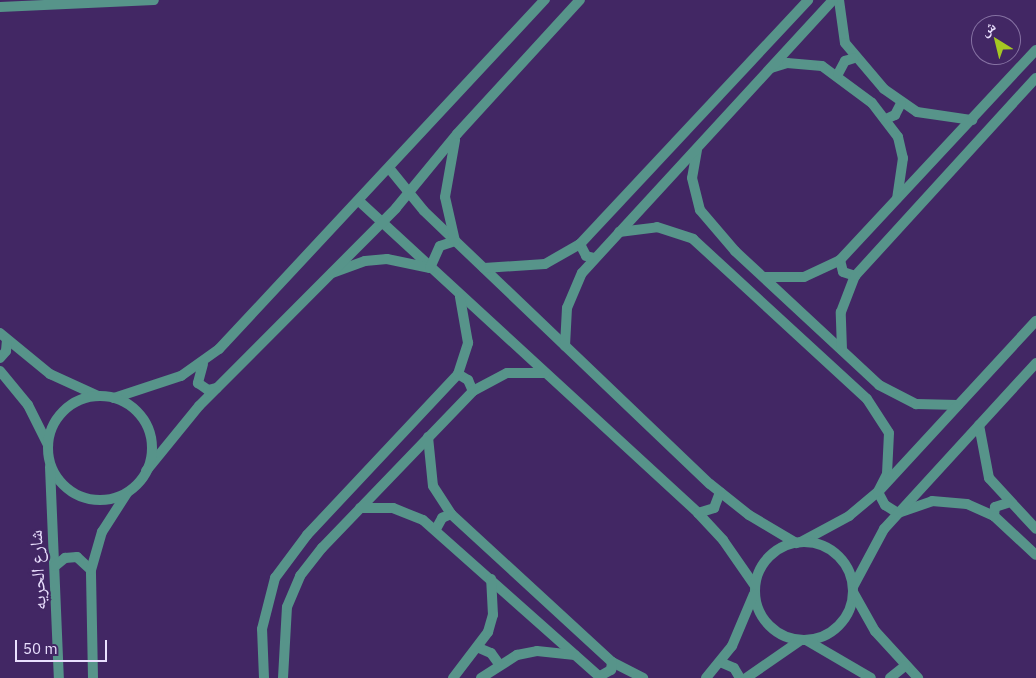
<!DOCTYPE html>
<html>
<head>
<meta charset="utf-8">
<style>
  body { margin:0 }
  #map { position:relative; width:1036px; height:678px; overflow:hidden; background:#422764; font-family:"IBM Plex Sans","Noto Naskh Arabic",sans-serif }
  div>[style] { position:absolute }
  .minor>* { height:10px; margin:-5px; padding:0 5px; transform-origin:5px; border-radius:5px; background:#57948a }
  .minor>.ring { margin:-5px; padding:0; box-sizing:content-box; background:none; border:10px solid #57948a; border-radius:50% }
  .tertiary>* { height:10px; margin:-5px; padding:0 5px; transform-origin:5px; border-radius:5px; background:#57948a }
  .tertiary>.ring { margin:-5px; padding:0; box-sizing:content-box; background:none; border:10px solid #57948a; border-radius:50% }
  span { translate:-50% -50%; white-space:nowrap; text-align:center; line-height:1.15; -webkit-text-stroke:4.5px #422764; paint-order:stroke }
  .street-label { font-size:18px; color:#eae0fe }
  .north { position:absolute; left:971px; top:15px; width:50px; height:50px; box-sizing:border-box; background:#422764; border:1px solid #8571a2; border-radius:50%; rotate:324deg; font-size:14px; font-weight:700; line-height:20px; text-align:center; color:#eae0fe }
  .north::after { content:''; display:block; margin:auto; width:18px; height:22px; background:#a5c822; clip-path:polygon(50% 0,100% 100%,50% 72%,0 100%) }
  .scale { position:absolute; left:15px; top:640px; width:92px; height:22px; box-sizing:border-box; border:2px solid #eae0fe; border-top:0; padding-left:6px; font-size:15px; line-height:18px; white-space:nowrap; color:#eae0fe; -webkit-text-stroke:4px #422764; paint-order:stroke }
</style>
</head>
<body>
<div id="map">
  <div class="minor">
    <div style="left:839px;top:0;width:43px;rotate:82.1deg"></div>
    <div style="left:845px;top:43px;width:60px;rotate:49.7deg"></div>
    <div style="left:884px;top:89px;width:40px;rotate:34.9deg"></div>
    <div style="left:917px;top:112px;width:56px;rotate:8.3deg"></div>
    <div style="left:0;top:7px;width:154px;rotate:-2.6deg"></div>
    <div style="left:771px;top:68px;width:17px;rotate:-17deg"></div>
    <div style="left:787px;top:63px;width:35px;rotate:5deg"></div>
    <div style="left:822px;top:66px;width:62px;rotate:36.5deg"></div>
    <div style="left:872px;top:103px;width:43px;rotate:52.6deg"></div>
    <div style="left:898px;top:137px;width:22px;rotate:77deg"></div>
    <div style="left:903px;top:158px;width:41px;rotate:98.3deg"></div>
    <div style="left:838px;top:74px;width:15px;rotate:-62deg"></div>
    <div style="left:845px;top:61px;width:9px;rotate:-18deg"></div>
    <div style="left:886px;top:119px;width:10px;rotate:-24deg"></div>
    <div style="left:895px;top:115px;width:13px;rotate:-63deg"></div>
    <div style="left:697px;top:150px;width:28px;rotate:100deg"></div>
    <div style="left:692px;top:178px;width:33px;rotate:76deg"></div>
    <div style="left:700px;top:210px;width:54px;rotate:49.5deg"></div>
    <div style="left:735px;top:251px;width:197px;rotate:42.9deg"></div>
    <div style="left:879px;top:385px;width:42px;rotate:27.2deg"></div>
    <div style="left:916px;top:404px;width:42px;rotate:1.4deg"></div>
    <div style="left:389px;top:168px;width:55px;rotate:50.9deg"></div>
    <div style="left:424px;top:211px;width:395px;rotate:43.7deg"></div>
    <div style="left:710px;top:484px;width:50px;rotate:38.5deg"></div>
    <div style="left:749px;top:515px;width:55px;rotate:30.8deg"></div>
    <div style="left:359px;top:201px;width:461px;rotate:42.6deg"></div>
    <div style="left:698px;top:513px;width:37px;rotate:47deg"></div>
    <div style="left:723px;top:540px;width:56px;rotate:55.2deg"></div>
    <div style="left:619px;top:232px;width:38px;rotate:-7deg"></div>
    <div style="left:657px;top:227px;width:38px;rotate:18deg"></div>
    <div style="left:693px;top:239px;width:236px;rotate:42.6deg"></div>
    <div style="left:867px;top:399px;width:40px;rotate:57.1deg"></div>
    <div style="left:889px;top:433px;width:41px;rotate:92.8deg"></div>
    <div style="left:887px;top:474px;width:20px;rotate:117deg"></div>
    <div style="left:878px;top:492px;width:15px;rotate:62deg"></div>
    <div style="left:885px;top:505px;width:15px;rotate:32deg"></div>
    <div style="left:898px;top:513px;width:36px;rotate:-19deg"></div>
    <div style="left:932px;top:501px;width:35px;rotate:5deg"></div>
    <div style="left:967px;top:504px;width:30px;rotate:24deg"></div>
    <div style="left:994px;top:516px;width:57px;rotate:42.9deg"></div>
    <div style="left:580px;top:244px;width:13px;rotate:63deg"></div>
    <div style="left:586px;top:256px;width:9px;rotate:13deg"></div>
    <div style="left:840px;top:260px;width:12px;rotate:76deg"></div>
    <div style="left:843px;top:272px;width:13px;rotate:18deg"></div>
    <div style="left:484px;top:268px;width:61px;rotate:-3.8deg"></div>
    <div style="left:545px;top:264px;width:40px;rotate:-29.7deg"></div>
    <div style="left:580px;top:244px;width:334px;rotate:-46.9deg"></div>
    <div style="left:332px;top:273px;width:35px;rotate:-20deg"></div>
    <div style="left:365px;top:261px;width:22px;rotate:-5deg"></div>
    <div style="left:387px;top:259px;width:44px;rotate:11.8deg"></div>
    <div style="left:430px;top:268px;width:24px;rotate:-66deg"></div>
    <div style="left:440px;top:246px;width:16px;rotate:-18deg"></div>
    <div style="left:455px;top:241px;width:45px;rotate:-102.8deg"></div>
    <div style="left:445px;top:197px;width:58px;rotate:-80deg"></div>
    <div style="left:764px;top:277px;width:40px"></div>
    <div style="left:804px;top:277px;width:40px;rotate:-25deg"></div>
    <div style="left:840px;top:260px;width:287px;rotate:-47deg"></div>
    <div style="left:565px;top:346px;width:38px;rotate:-87deg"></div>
    <div style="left:567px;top:308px;width:38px;rotate:-67deg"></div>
    <div style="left:582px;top:273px;width:371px;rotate:-47.4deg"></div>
    <div style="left:842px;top:350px;width:38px;rotate:-92deg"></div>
    <div style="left:841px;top:312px;width:39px;rotate:-69deg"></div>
    <div style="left:855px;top:276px;width:268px;rotate:-47.6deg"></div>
    <div style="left:203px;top:364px;width:20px;rotate:105deg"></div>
    <div style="left:198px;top:383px;width:12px;rotate:35deg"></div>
    <div style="left:208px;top:390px;width:9px;rotate:-13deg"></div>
    <div style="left:458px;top:374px;width:12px;rotate:31deg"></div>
    <div style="left:468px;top:380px;width:12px;rotate:66deg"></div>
    <div style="left:114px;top:398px;width:71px;rotate:-18.2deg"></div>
    <div style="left:181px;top:376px;width:47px;rotate:-35.4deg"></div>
    <div style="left:219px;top:349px;width:478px;rotate:-47deg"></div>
    <div style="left:979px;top:425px;width:54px;rotate:79.3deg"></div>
    <div style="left:989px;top:478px;width:69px;rotate:47.3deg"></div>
    <div style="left:428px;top:437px;width:49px;rotate:84.2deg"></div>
    <div style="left:433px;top:486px;width:33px;rotate:57deg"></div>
    <div style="left:451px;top:514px;width:219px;rotate:42.6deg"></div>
    <div style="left:612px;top:662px;width:35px;rotate:27deg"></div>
    <div style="left:146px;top:471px;width:84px;rotate:-50.8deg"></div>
    <div style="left:199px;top:406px;width:279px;rotate:-45.1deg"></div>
    <div style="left:396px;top:208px;width:96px;rotate:-50.5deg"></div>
    <div style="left:457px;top:134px;width:182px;rotate:-47.5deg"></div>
    <div style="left:360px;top:508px;width:33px"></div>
    <div style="left:393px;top:508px;width:32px;rotate:22deg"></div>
    <div style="left:423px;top:520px;width:238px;rotate:41.6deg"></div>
    <div style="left:698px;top:513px;width:17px;rotate:-17deg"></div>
    <div style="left:714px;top:508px;width:17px;rotate:-69deg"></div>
    <div style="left:994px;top:516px;width:9px;rotate:-84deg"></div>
    <div style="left:995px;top:507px;width:13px;rotate:-18deg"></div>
    <div style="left:436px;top:529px;width:13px;rotate:-61deg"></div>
    <div style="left:442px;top:518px;width:10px;rotate:-24deg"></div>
    <div style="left:801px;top:542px;width:55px;rotate:-28.4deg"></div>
    <div style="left:849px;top:516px;width:38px;rotate:-40deg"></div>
    <div style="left:878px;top:492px;width:233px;rotate:-47.3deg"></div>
    <div class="ring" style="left:755px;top:542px;width:88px;height:88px"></div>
    <div style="left:853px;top:587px;width:66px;rotate:-61.9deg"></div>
    <div style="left:884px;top:529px;width:225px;rotate:-47.5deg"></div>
    <div style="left:853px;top:592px;width:45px;rotate:60.6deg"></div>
    <div style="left:875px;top:631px;width:64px;rotate:47.5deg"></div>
    <div style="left:806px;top:640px;width:75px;rotate:30.3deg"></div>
    <div style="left:479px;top:648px;width:13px;rotate:23deg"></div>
    <div style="left:491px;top:653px;width:14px;rotate:54deg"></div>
    <div style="left:720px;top:662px;width:15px;rotate:23deg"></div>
    <div style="left:734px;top:668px;width:12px;rotate:59deg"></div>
    <div style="left:600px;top:676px;width:13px;rotate:-29deg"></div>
    <div style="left:611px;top:670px;width:8px;rotate:-83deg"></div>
    <div style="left:264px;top:678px;width:49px;rotate:-92.3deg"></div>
    <div style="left:262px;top:629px;width:53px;rotate:-75.7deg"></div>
    <div style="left:275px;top:578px;width:54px;rotate:-53.3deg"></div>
    <div style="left:307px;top:535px;width:221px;rotate:-46.8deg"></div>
    <div style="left:458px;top:374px;width:33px;rotate:-72deg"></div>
    <div style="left:468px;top:343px;width:47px;rotate:-99.9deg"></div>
    <div style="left:283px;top:678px;width:71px;rotate:-86.8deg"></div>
    <div style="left:287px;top:607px;width:34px;rotate:-67deg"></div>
    <div style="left:300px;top:576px;width:36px;rotate:-52deg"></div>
    <div style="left:322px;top:548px;width:218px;rotate:-46.1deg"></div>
    <div style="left:473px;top:391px;width:38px;rotate:-28deg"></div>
    <div style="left:507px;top:373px;width:38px"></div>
    <div style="left:453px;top:678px;width:58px;rotate:-52.7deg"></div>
    <div style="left:488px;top:632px;width:18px;rotate:-74deg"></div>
    <div style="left:493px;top:615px;width:36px;rotate:-93deg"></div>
    <div style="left:481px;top:678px;width:43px;rotate:-32.6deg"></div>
    <div style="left:517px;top:655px;width:20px;rotate:-11deg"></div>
    <div style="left:537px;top:651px;width:38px;rotate:6deg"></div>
    <div style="left:706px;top:678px;width:41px;rotate:-50.9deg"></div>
    <div style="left:732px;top:646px;width:56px;rotate:-67.1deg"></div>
    <div style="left:746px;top:678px;width:67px;rotate:-34.6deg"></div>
    <div style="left:890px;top:678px;width:19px;rotate:-39deg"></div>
  </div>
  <div class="tertiary">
    <div style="left:0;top:333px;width:65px;rotate:39.4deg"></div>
    <div style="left:50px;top:374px;width:53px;rotate:24.6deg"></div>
    <div style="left:0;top:358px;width:9px;rotate:-49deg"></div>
    <div style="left:6px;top:351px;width:11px;rotate:-85deg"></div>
    <div style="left:0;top:371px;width:44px;rotate:50.5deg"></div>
    <div style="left:28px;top:405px;width:45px;rotate:63.4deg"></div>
    <div class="ring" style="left:48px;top:396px;width:94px;height:94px"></div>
    <div style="left:50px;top:467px;width:211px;rotate:87.6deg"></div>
    <div style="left:55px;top:566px;width:13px;rotate:-39deg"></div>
    <div style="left:65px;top:558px;width:12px;rotate:-5deg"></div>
    <div style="left:77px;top:557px;width:19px;rotate:43deg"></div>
    <div style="left:93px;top:678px;width:108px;rotate:-91.1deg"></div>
    <div style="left:91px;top:570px;width:40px;rotate:-74deg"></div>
    <div style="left:102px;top:532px;width:46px;rotate:-57.3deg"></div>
  </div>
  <div class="street-label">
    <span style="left:38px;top:570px;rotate:-93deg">شارع الحريه</span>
  </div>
  <div class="north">ش</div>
  <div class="scale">50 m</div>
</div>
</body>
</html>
